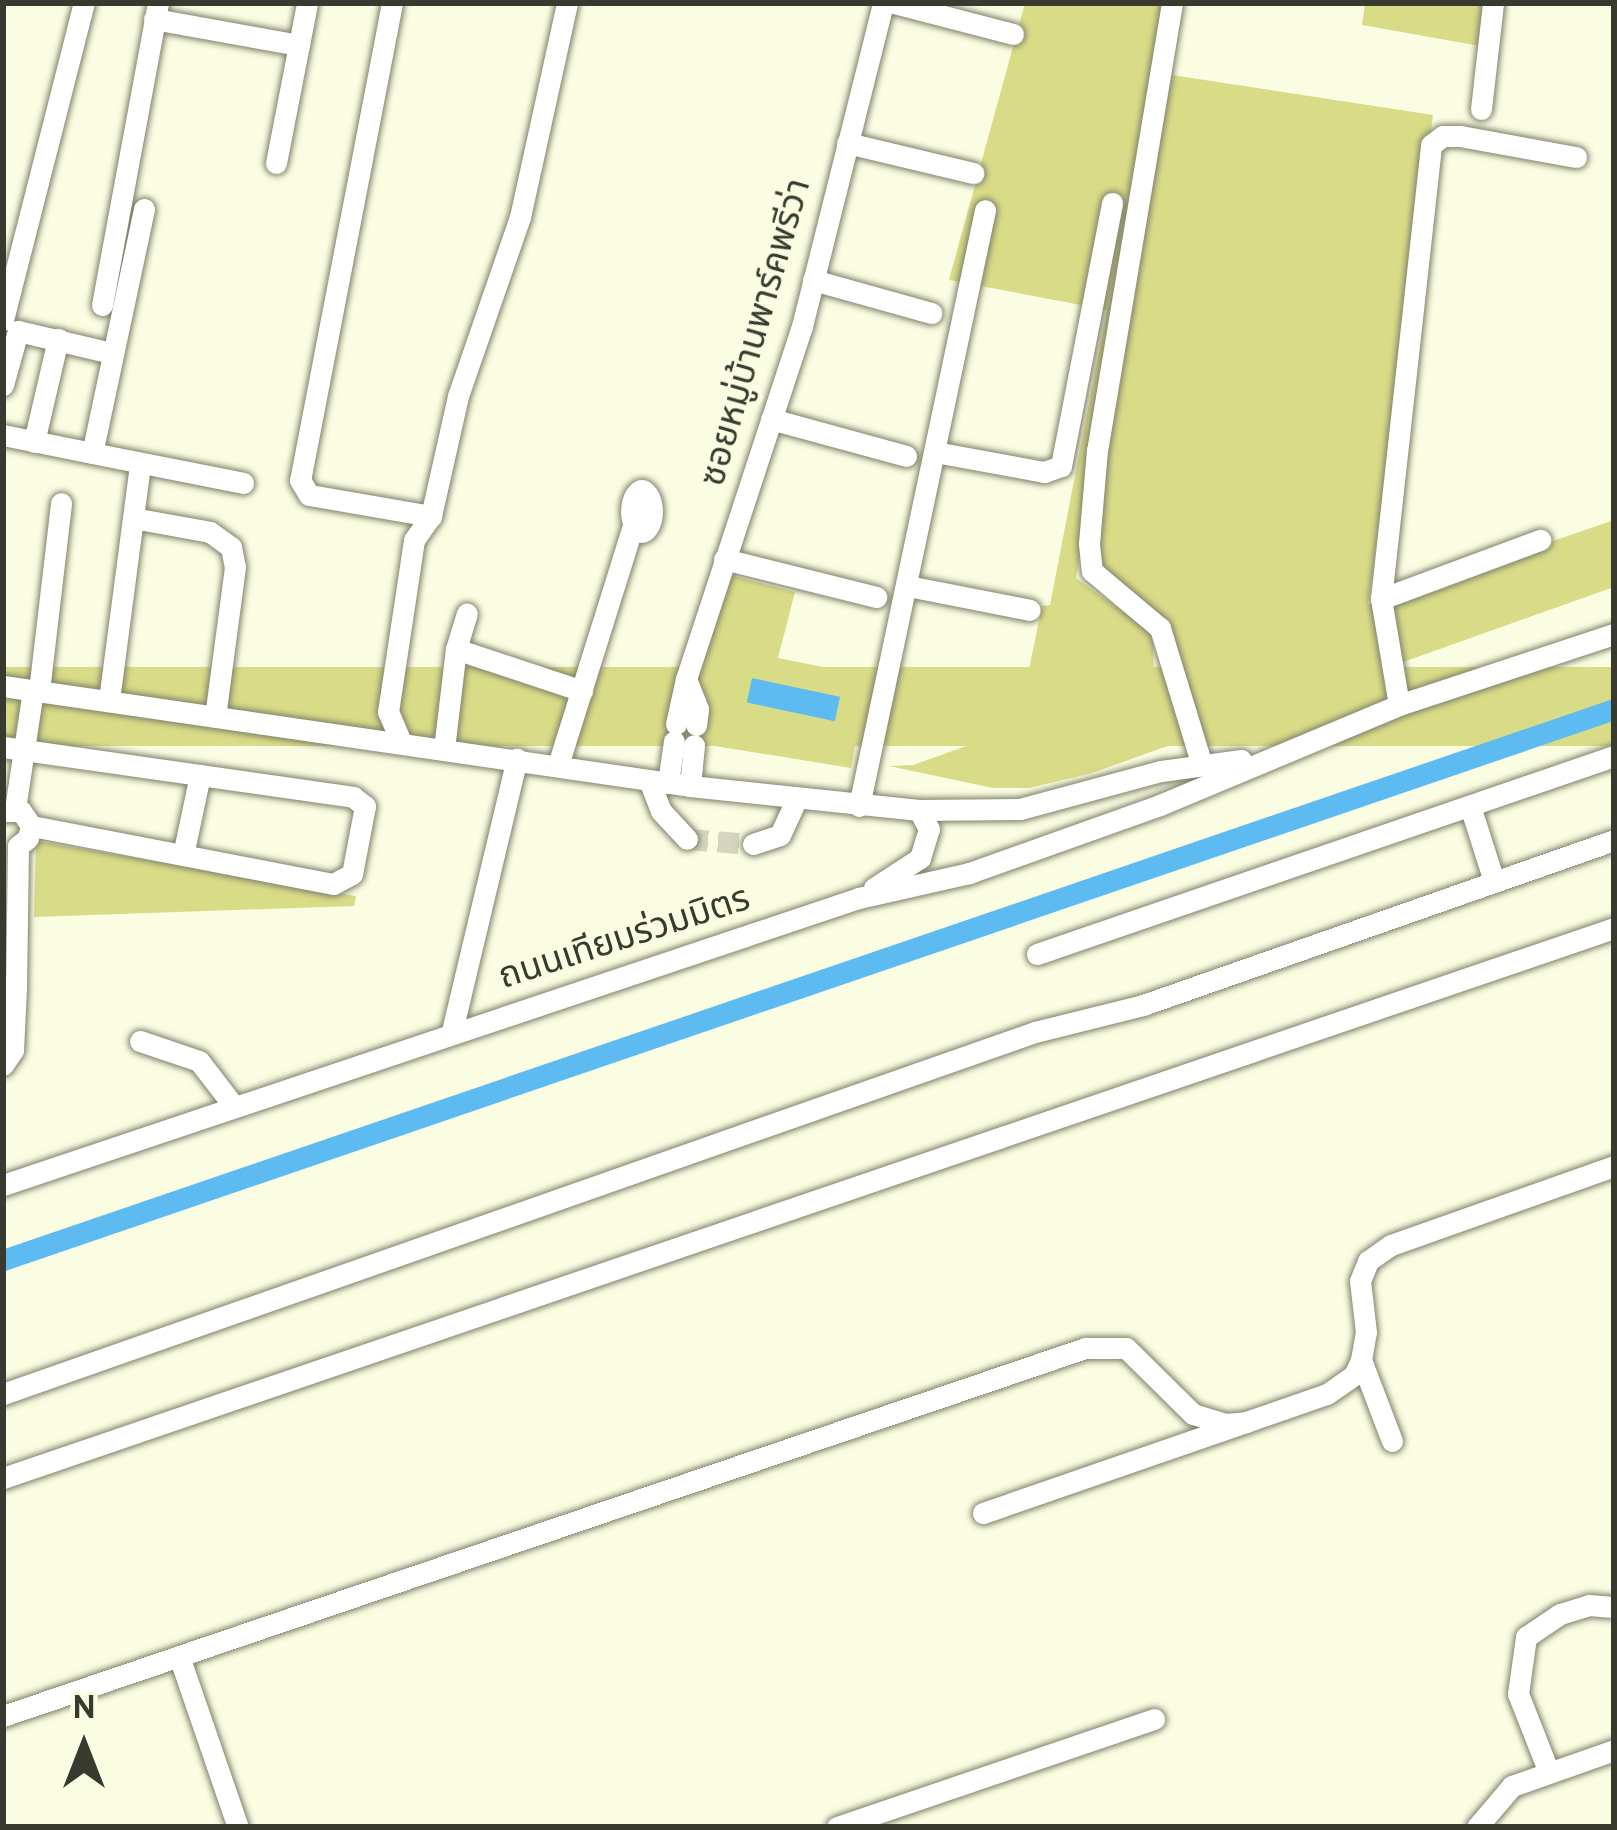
<!DOCTYPE html>
<html>
<head>
<meta charset="utf-8">
<style>
  body { margin:0 }
  #map { position:relative; width:1617px; height:1830px; overflow:hidden; background:#fbfde3; font-family:Overpass,"Noto Sans Thai",sans-serif }
  div>[style] { position:absolute }
  .green>* { inset:0; background:#d9dc87; transform-origin:0 0 }
  .water>* { inset:0; background:#5ebbf2; transform-origin:0 0 }
  .canal>* { height:21px; margin:-10.5px; padding:0 10.5px; transform-origin:10.5px; border-radius:10.5px; background:#5ebbf2 }
  .minor-tunnel>* { height:21px; margin-top:-10.5px; transform-origin:0; background:repeating-linear-gradient(90deg,#d4d6bf 0 21px,transparent 0 31px) }
  .roads { filter:drop-shadow(0 0 3px #80816a) drop-shadow(0 0 3px #80816a) }
  .minor>* { height:21px; margin:-10.5px; padding:0 10.5px; transform-origin:10.5px; border-radius:10.5px; background:#fff }
  .minor>.ring { margin:-10.5px; padding:0; box-sizing:content-box; background:none; border:21px solid #fff; border-radius:50% }
  span { translate:-50% -50%; white-space:nowrap; text-align:center; line-height:1.15; -webkit-text-stroke:10px #fbfde3; paint-order:stroke }
  .street-label { font-size:36px; color:#393a2f }
  .frame { position:absolute; inset:0; border:6px solid #393a2f; pointer-events:none }
  .north { position:absolute; left:24px; top:1686px; width:120px; height:120px; -webkit-text-stroke:9px #fbfde3; paint-order:stroke; rotate:0deg; font-size:33px; font-weight:700; line-height:48px; text-align:center; color:#393a2f }
  .north::after { content:''; display:block; margin:auto; width:42px; height:54px; background:#393a2f; clip-path:polygon(50% 0,100% 100%,50% 72%,0 100%) }
</style>
</head>
<body>
<div id="map">
  <div class="green">
    <div style="clip-path:polygon(1025px 3px,1166px 3px,1076px 578px,1145px 628px,1153px 640px,1154px 680px,1182px 670px,1172px 630px,1114px 577px,1103px 565px,1100px 550px,1106px 447px,1172px 75px,1433px 115px,1368px 605px,1614px 520px,1614px 587px,1092px 773px,1029px 788px,993px 788px,889px 766px,913px 765px,1017px 728px,1042px 606px,1050px 605px,1107px 310px,949px 280px)"></div>
    <div style="clip-path:polygon(1365px 3px,1485px 3px,1480px 46px,1362px 25px)"></div>
    <div style="clip-path:polygon(725px 574px,795px 592px,778px 658px,868px 676px,851px 768px,709px 745px,700px 677px)"></div>
    <div style="left:1614px;top:667px;width:79px;height:1703px;rotate:90deg"></div>
    <div style="clip-path:polygon(36px 841px,356px 896px,354px 906px,34px 917px)"></div>
  </div>
  <div class="water">
    <div style="left:752px;top:678px;width:90px;height:25px;rotate:12deg"></div>
  </div>
  <div class="canal">
    <div style="left:3px;top:1260px;width:1703px;rotate:-18.88deg"></div>
  </div>
  <div class="minor-tunnel">
    <div style="left:687px;top:839px;width:66px;rotate:4.3deg"></div>
  </div>
  <div class="roads">
    <div class="minor">
      <div style="left:392px;top:3px;width:486px;rotate:100.9deg"></div>
      <div style="left:300px;top:480px;width:17px;rotate:59deg"></div>
      <div style="left:309px;top:495px;width:124px;rotate:9.8deg"></div>
      <div style="left:894px;top:3px;width:123px;rotate:14.6deg"></div>
      <div style="left:1172px;top:3px;width:453px;rotate:99.5deg"></div>
      <div style="left:1097px;top:450px;width:94px;rotate:94.9deg"></div>
      <div style="left:1089px;top:544px;width:27px;rotate:84deg"></div>
      <div style="left:1092px;top:571px;width:89px;rotate:40deg"></div>
      <div style="left:1160px;top:628px;width:143px;rotate:73deg"></div>
      <div style="left:154px;top:19px;width:147px;rotate:10.2deg"></div>
      <div style="left:1481px;top:109px;width:107px;rotate:-83.5deg"></div>
      <div style="left:847px;top:143px;width:130px;rotate:13.4deg"></div>
      <div style="left:276px;top:163px;width:163px;rotate:-79deg"></div>
      <div style="left:144px;top:209px;width:249px;rotate:102deg"></div>
      <div style="left:92px;top:453px;width:154px;rotate:11.2deg"></div>
      <div style="left:813px;top:280px;width:123px;rotate:15.6deg"></div>
      <div style="left:102px;top:305px;width:307px;rotate:-79.5deg"></div>
      <div style="left:3px;top:320px;width:327px;rotate:-75.7deg"></div>
      <div style="left:3px;top:385px;width:56px;rotate:-74.5deg"></div>
      <div style="left:18px;top:331px;width:96px;rotate:13.3deg"></div>
      <div style="left:771px;top:419px;width:140px;rotate:15.3deg"></div>
      <div style="left:3px;top:435px;width:91px;rotate:11.4deg"></div>
      <div style="left:34px;top:442px;width:106px;rotate:-76.9deg"></div>
      <div style="left:935px;top:452px;width:111px;rotate:10.4deg"></div>
      <div style="left:1044px;top:472px;width:18px;rotate:-19deg"></div>
      <div style="left:1061px;top:466px;width:268px;rotate:-79deg"></div>
      <div class="ring" style="left:631px;top:490px;width:-1px;height:-1px"></div>
      <div style="left:133px;top:518px;width:78px;rotate:10.3deg"></div>
      <div style="left:210px;top:532px;width:26px;rotate:36deg"></div>
      <div style="left:231px;top:547px;width:20px;rotate:79deg"></div>
      <div style="left:235px;top:567px;width:150px;rotate:97.6deg"></div>
      <div style="left:724px;top:559px;width:157px;rotate:14deg"></div>
      <div style="left:908px;top:586px;width:124px;rotate:11.1deg"></div>
      <div style="left:1381px;top:599px;width:457px;rotate:-83.7deg"></div>
      <div style="left:1431px;top:145px;width:15px;rotate:-37deg"></div>
      <div style="left:1443px;top:136px;width:17px"></div>
      <div style="left:1460px;top:136px;width:118px;rotate:10.3deg"></div>
      <div style="left:456px;top:649px;width:133px;rotate:18.4deg"></div>
      <div style="left:686px;top:679px;width:372px;rotate:-71.8deg"></div>
      <div style="left:802px;top:326px;width:333px;rotate:-75.9deg"></div>
      <div style="left:3px;top:686px;width:694px;rotate:8.28deg"></div>
      <div style="left:690px;top:786px;width:230px;rotate:6deg"></div>
      <div style="left:919px;top:810px;width:101px;rotate:-0.6deg"></div>
      <div style="left:1020px;top:809px;width:146px;rotate:-15.1deg"></div>
      <div style="left:1161px;top:771px;width:81px;rotate:-7.8deg"></div>
      <div style="left:39px;top:691px;width:189px;rotate:-83.3deg"></div>
      <div style="left:109px;top:700px;width:238px;rotate:-82.5deg"></div>
      <div style="left:1399px;top:705px;width:108px;rotate:-99.6deg"></div>
      <div style="left:1381px;top:599px;width:170px;rotate:-20.4deg"></div>
      <div style="left:676px;top:724px;width:46px;rotate:-77.5deg"></div>
      <div style="left:686px;top:679px;width:32px;rotate:68deg"></div>
      <div style="left:698px;top:709px;width:16px;rotate:97deg"></div>
      <div style="left:401px;top:742px;width:33px;rotate:-113deg"></div>
      <div style="left:388px;top:712px;width:174px;rotate:-81.4deg"></div>
      <div style="left:414px;top:540px;width:29px;rotate:-55deg"></div>
      <div style="left:431px;top:516px;width:123px;rotate:-77.3deg"></div>
      <div style="left:458px;top:396px;width:189px;rotate:-70.9deg"></div>
      <div style="left:520px;top:217px;width:219px;rotate:-77.6deg"></div>
      <div style="left:3px;top:747px;width:354px;rotate:8.1deg"></div>
      <div style="left:353px;top:797px;width:15px;rotate:37deg"></div>
      <div style="left:365px;top:806px;width:69px;rotate:100.8deg"></div>
      <div style="left:352px;top:874px;width:21px;rotate:152deg"></div>
      <div style="left:333px;top:884px;width:308px;rotate:-169.1deg"></div>
      <div style="left:444px;top:749px;width:101px;rotate:-83.2deg"></div>
      <div style="left:456px;top:649px;width:37px;rotate:-73deg"></div>
      <div style="left:558px;top:765px;width:268px;rotate:-72.6deg"></div>
      <div style="left:649px;top:780px;width:33px;rotate:69deg"></div>
      <div style="left:661px;top:811px;width:38px;rotate:47deg"></div>
      <div style="left:668px;top:783px;width:42px;rotate:-81.9deg"></div>
      <div style="left:690px;top:786px;width:41px;rotate:-84.4deg"></div>
      <div style="left:859px;top:806px;width:609px;rotate:-78.06deg"></div>
      <div style="left:1470px;top:806px;width:79px;rotate:72.3deg"></div>
      <div style="left:15px;top:809px;width:120px;rotate:-81.4deg"></div>
      <div style="left:3px;top:811px;width:18px"></div>
      <div style="left:21px;top:811px;width:18px;rotate:56deg"></div>
      <div style="left:31px;top:826px;width:12px;rotate:104deg"></div>
      <div style="left:28px;top:838px;width:13px;rotate:141deg"></div>
      <div style="left:18px;top:846px;width:142px;rotate:90.8deg"></div>
      <div style="left:16px;top:988px;width:13px;rotate:-176deg"></div>
      <div style="left:753px;top:844px;width:28px;rotate:-18deg"></div>
      <div style="left:780px;top:835px;width:41px;rotate:-65.3deg"></div>
      <div style="left:183px;top:855px;width:82px;rotate:-78deg"></div>
      <div style="left:874px;top:888px;width:55px;rotate:-33.1deg"></div>
      <div style="left:920px;top:858px;width:30px;rotate:-73deg"></div>
      <div style="left:929px;top:829px;width:21px;rotate:-118deg"></div>
      <div style="left:1037px;top:954px;width:610px;rotate:-18.94deg"></div>
      <div style="left:452px;top:1031px;width:280px;rotate:-76.6deg"></div>
      <div style="left:140px;top:1041px;width:62px;rotate:18.7deg"></div>
      <div style="left:199px;top:1061px;width:56px;rotate:52.3deg"></div>
      <div style="left:3px;top:1065px;width:18px;rotate:-56deg"></div>
      <div style="left:13px;top:1050px;width:62px;rotate:-87.2deg"></div>
      <div style="left:3px;top:1185px;width:903px;rotate:-18.54deg"></div>
      <div style="left:859px;top:898px;width:113px;rotate:-12.8deg"></div>
      <div style="left:969px;top:873px;width:203px;rotate:-19.6deg"></div>
      <div style="left:1160px;top:805px;width:259px;rotate:-22.7deg"></div>
      <div style="left:1399px;top:705px;width:226px;rotate:-18.3deg"></div>
      <div style="left:3px;top:1394px;width:1094px;rotate:-19.33deg"></div>
      <div style="left:1035px;top:1032px;width:111px;rotate:-14deg"></div>
      <div style="left:1143px;top:1005px;width:499px;rotate:-19.3deg"></div>
      <div style="left:1392px;top:1441px;width:87px;rotate:-110.9deg"></div>
      <div style="left:1361px;top:1360px;width:28px;rotate:-80deg"></div>
      <div style="left:1366px;top:1332px;width:51px;rotate:-96.7deg"></div>
      <div style="left:1360px;top:1281px;width:22px;rotate:-68deg"></div>
      <div style="left:1368px;top:1261px;width:28px;rotate:-35deg"></div>
      <div style="left:1391px;top:1245px;width:237px;rotate:-19.5deg"></div>
      <div style="left:3px;top:1478px;width:1702px;rotate:-18.85deg"></div>
      <div style="left:983px;top:1513px;width:364px;rotate:-19.1deg"></div>
      <div style="left:1327px;top:1394px;width:33px;rotate:-35deg"></div>
      <div style="left:1354px;top:1375px;width:17px;rotate:-65deg"></div>
      <div style="left:179px;top:1656px;width:181px;rotate:71deg"></div>
      <div style="left:3px;top:1716px;width:1143px;rotate:-18.78deg"></div>
      <div style="left:1085px;top:1348px;width:41px"></div>
      <div style="left:1126px;top:1348px;width:94px;rotate:44.6deg"></div>
      <div style="left:1193px;top:1414px;width:34px;rotate:17deg"></div>
      <div style="left:1225px;top:1424px;width:21px;rotate:-5deg"></div>
      <div style="left:1548px;top:1770px;width:82px;rotate:-111.5deg"></div>
      <div style="left:1518px;top:1694px;width:58px;rotate:-82deg"></div>
      <div style="left:1526px;top:1637px;width:41px;rotate:-34.1deg"></div>
      <div style="left:1560px;top:1614px;width:30px;rotate:-17deg"></div>
      <div style="left:1589px;top:1605px;width:21px;rotate:5deg"></div>
      <div style="left:837px;top:1827px;width:335px;rotate:-18.8deg"></div>
      <div style="left:1477px;top:1827px;width:54px;rotate:-49.5deg"></div>
      <div style="left:1512px;top:1786px;width:108px;rotate:-19.4deg"></div>
    </div>
  </div>
  <div class="street-label">
    <span style="left:758px;top:333px;rotate:-74deg">ซอยหมู่บ้านพาร์คพรีว่า</span>
    <span style="left:625px;top:940px;rotate:-18deg">ถนนเทียมร่วมมิตร</span>
  </div>
  <div class="frame"></div>
  <div class="north">N</div>
</div>
</body>
</html>
